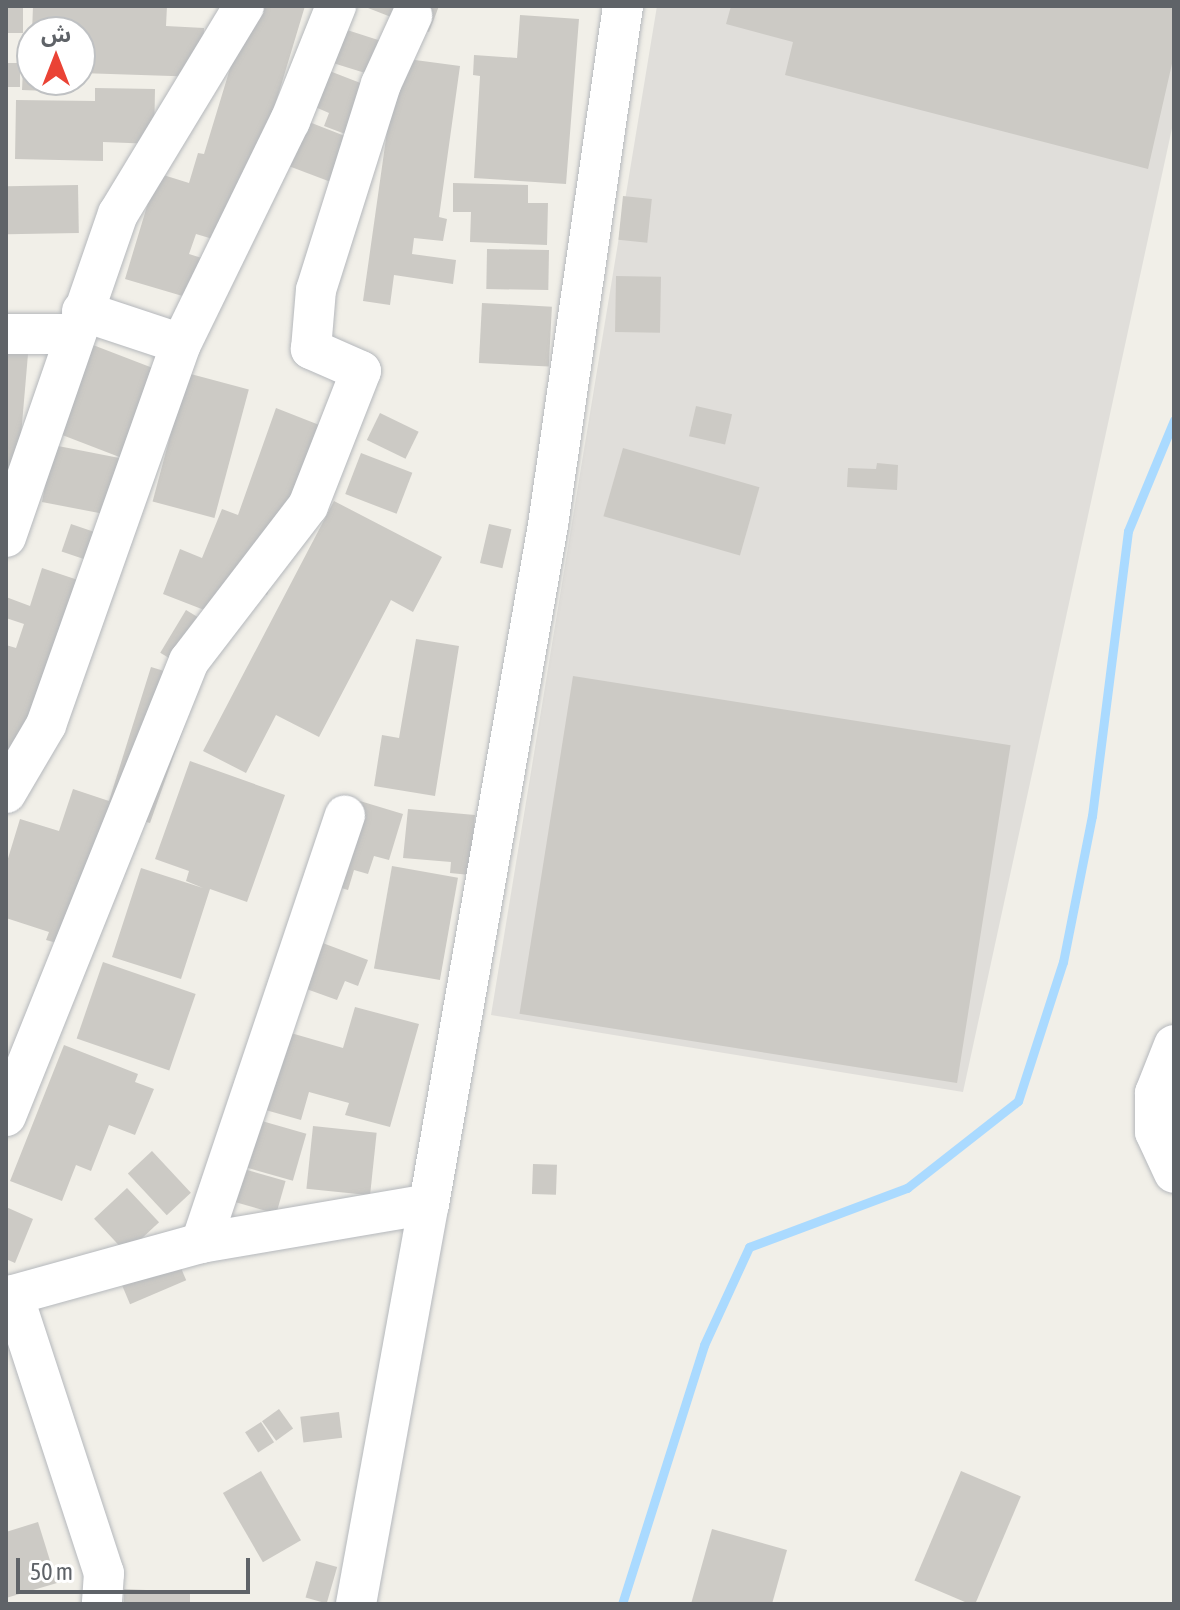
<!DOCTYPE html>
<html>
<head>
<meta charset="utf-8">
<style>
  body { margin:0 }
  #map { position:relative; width:1180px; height:1610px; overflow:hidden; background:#f1efe8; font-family:"Asap Condensed","Noto Sans Arabic",sans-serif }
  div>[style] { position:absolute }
  .industrial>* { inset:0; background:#e0deda }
  .stream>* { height:9px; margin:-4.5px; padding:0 4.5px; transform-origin:4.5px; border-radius:4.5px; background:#aadaff }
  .building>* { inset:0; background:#cccac5; transform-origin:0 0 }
  .roads { filter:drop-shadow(0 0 2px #b5b8bc) drop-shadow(0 0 2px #b5b8bc) }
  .minor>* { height:40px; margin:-20px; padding:0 20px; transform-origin:20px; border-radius:20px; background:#fff }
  span { translate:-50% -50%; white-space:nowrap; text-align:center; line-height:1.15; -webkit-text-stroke:6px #fff; paint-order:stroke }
  .frame { position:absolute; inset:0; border:8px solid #5f6368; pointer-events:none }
  .north { position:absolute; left:16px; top:16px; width:80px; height:80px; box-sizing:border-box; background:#fff; border:2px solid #bfc1c3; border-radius:50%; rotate:0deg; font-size:22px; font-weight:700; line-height:32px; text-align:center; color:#5f6368 }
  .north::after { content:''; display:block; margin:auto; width:28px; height:36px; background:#ea4335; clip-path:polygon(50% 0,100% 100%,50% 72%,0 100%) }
  .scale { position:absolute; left:16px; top:1558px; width:234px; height:36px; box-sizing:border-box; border:4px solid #5f6368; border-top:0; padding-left:10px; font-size:24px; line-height:28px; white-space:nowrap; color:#5f6368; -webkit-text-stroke:6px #fff; paint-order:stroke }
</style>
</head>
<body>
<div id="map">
  <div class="industrial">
    <div style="clip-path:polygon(657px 6px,1174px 6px,1174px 119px,963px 1092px,491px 1015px)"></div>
  </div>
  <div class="stream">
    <div style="left:622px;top:1604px;width:272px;rotate:-72.4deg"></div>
    <div style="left:704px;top:1345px;width:108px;rotate:-65.3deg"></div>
    <div style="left:749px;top:1247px;width:169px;rotate:-20.5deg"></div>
    <div style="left:907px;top:1188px;width:141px;rotate:-38.1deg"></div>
    <div style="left:1018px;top:1101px;width:146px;rotate:-72.1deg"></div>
    <div style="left:1063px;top:962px;width:149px;rotate:-78.8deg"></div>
    <div style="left:1092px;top:816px;width:287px;rotate:-82.8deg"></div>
    <div style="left:1128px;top:531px;width:120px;rotate:-67.5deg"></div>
  </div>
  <div class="building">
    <div style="left:6px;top:6px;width:17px;height:27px"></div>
    <div style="clip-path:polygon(33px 6px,167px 6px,166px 26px,204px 28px,202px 77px,80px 73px,80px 32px,32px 32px)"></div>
    <div style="clip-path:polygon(249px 6px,305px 6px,233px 245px,196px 234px,189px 254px,208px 260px,196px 300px,125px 279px,157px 173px,189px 183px,198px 153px,204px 154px)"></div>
    <div style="clip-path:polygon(363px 6px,439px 6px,429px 32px)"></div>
    <div style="clip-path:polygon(731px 6px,1174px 6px,1174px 55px,1148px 169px,785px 75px,793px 42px,726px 24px)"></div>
    <div style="clip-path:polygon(520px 15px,579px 19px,566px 184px,474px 178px,480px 76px,473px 75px,474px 55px,517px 58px)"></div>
    <div style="clip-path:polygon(344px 29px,403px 48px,400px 58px,460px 66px,439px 217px,447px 219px,443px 241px,414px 238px,412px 254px,456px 260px,453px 284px,394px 275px,390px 305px,363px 301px,394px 82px,333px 63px)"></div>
    <div style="clip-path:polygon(24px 49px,32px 50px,32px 80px,75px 80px,74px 92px,22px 90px)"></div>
    <div style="left:6px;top:63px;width:14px;height:24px"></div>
    <div style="clip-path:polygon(327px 70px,381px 91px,361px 140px,324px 126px,329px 113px,313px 106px)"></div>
    <div style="clip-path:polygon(95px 88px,155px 89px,154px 144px,103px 142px,103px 161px,15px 159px,16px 100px,95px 101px)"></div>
    <div style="clip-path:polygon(304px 120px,350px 138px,344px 187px,286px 165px)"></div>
    <div style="clip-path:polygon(453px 183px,528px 185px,528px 203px,548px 203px,547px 245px,470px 242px,471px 212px,453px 212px)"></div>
    <div style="left:78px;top:185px;width:48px;height:71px;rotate:89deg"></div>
    <div style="left:623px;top:196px;width:29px;height:44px;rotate:6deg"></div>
    <div style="left:487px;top:249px;width:62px;height:40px;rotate:1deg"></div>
    <div style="left:616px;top:276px;width:45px;height:56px;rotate:1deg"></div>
    <div style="left:482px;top:303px;width:70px;height:60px;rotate:3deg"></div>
    <div style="left:93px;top:345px;width:71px;height:95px;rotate:21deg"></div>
    <div style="clip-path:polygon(6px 352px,28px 354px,12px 541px,6px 541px)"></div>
    <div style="left:187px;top:373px;width:64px;height:133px;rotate:15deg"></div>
    <div style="left:696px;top:406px;width:37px;height:31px;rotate:13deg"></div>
    <div style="clip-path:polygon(276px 408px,332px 430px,267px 595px,243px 586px,230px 620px,163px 594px,180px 549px,202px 558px,222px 509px,238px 515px)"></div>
    <div style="left:380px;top:413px;width:43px;height:30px;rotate:26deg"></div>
    <div style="left:53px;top:445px;width:78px;height:58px;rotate:11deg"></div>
    <div style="left:623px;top:448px;width:142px;height:71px;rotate:16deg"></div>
    <div style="left:361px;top:453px;width:55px;height:44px;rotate:21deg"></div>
    <div style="clip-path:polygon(877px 463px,898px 465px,897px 490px,847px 487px,848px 468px,876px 469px)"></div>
    <div style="clip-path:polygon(334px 501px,442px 557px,413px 612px,391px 600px,319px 737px,276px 715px,246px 773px,203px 751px)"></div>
    <div style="left:71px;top:524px;width:28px;height:29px;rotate:19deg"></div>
    <div style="left:489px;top:524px;width:23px;height:40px;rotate:13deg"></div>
    <div style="clip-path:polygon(42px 568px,84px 582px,22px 766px,6px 761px,6px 645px,16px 648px,24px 624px,6px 618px,6px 597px,30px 606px)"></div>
    <div style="left:186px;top:610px;width:47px;height:50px;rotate:31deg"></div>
    <div style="clip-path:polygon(416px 639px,459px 646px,435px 796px,374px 786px,382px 735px,399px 738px)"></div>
    <div style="clip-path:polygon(151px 667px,200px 682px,150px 823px,129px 817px,88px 952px,46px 940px,49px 932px,6px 918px,6px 865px,20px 819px,59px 831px,73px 789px,109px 801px)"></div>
    <div style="left:573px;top:676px;width:443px;height:342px;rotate:9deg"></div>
    <div style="clip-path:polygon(190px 761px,285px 795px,247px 902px,210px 889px,181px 979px,112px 957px,141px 868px,203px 888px,186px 881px,189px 871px,155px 859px)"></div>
    <div style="clip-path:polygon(350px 798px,403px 814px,389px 860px,374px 856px,368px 874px,354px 870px,348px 890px,324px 883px)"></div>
    <div style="clip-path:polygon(408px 809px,475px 815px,470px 875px,450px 873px,451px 862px,403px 858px)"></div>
    <div style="left:392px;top:866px;width:67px;height:104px;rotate:10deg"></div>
    <div style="clip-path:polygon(304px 936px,368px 960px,358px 986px,345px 981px,337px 1000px,287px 982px)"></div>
    <div style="left:103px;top:962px;width:98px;height:81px;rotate:19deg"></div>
    <div style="clip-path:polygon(355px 1007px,419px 1024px,390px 1127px,345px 1115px,349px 1103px,309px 1092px,301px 1120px,248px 1105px,270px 1027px,343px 1048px)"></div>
    <div style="clip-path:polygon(64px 1045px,138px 1074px,135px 1082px,154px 1089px,135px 1135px,109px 1125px,91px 1171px,76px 1165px,62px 1201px,10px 1181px)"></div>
    <div style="left:241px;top:1115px;width:68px;height:49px;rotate:16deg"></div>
    <div style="left:313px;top:1126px;width:64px;height:63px;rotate:6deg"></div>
    <div style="left:152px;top:1151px;width:57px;height:33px;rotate:47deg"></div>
    <div style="left:226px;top:1164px;width:62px;height:34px;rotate:16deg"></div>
    <div style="left:533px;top:1164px;width:24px;height:30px;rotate:2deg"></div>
    <div style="left:127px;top:1188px;width:47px;height:45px;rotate:47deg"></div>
    <div style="clip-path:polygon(6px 1207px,33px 1219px,15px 1263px,6px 1259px)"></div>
    <div style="left:178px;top:1261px;width:21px;height:61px;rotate:67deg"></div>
    <div style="left:279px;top:1409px;width:24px;height:21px;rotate:54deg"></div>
    <div style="left:339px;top:1412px;width:26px;height:39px;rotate:83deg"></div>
    <div style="left:261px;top:1422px;width:24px;height:19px;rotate:57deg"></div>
    <div style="left:261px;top:1471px;width:80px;height:44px;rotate:60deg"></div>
    <div style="left:961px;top:1471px;width:65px;height:119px;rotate:23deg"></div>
    <div style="clip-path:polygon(38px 1522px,57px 1583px,6px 1598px,6px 1532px)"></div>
    <div style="clip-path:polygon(712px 1529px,787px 1550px,772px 1604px,691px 1604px)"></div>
    <div style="left:316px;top:1561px;width:22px;height:38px;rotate:16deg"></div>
    <div style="clip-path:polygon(124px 1589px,190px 1592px,190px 1604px,124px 1604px)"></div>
  </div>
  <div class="roads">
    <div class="minor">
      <div style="left:82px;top:311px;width:104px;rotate:18.4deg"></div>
      <div style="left:6px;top:334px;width:67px"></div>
      <div style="left:6px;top:537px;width:342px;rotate:-70.9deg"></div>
      <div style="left:118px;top:214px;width:243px;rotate:-58.8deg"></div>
      <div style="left:6px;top:793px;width:79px;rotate:-59.5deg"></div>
      <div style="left:46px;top:725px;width:404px;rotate:-70.5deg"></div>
      <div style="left:181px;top:344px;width:248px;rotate:-64deg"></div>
      <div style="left:290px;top:121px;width:124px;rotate:-68.2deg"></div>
      <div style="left:1174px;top:1045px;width:52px;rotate:111.6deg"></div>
      <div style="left:1155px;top:1093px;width:39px;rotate:90deg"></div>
      <div style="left:1155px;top:1132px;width:45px;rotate:65.1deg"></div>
      <div style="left:6px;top:1116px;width:490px;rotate:-68.1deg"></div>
      <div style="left:189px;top:661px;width:195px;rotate:-52.5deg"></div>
      <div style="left:308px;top:506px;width:145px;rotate:-68.6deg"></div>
      <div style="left:361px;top:371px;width:55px;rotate:-156.3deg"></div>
      <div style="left:311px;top:349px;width:59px;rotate:-85.2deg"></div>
      <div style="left:316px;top:290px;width:216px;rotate:-72.5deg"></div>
      <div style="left:381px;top:84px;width:75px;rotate:-65.5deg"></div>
      <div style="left:201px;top:1243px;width:451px;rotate:-71.4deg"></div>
      <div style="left:13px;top:1295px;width:293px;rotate:71.9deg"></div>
      <div style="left:104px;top:1573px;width:31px;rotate:94deg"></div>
      <div style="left:6px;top:1297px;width:202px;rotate:-15.5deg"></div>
      <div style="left:201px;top:1243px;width:231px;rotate:-9.7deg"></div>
      <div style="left:429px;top:1204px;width:689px;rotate:-80.06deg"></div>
      <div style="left:548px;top:525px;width:524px;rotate:-81.78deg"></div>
      <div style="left:356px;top:1604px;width:407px;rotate:-79.7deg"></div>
    </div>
  </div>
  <div class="frame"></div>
  <div class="north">ش</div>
  <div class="scale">50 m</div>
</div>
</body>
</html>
